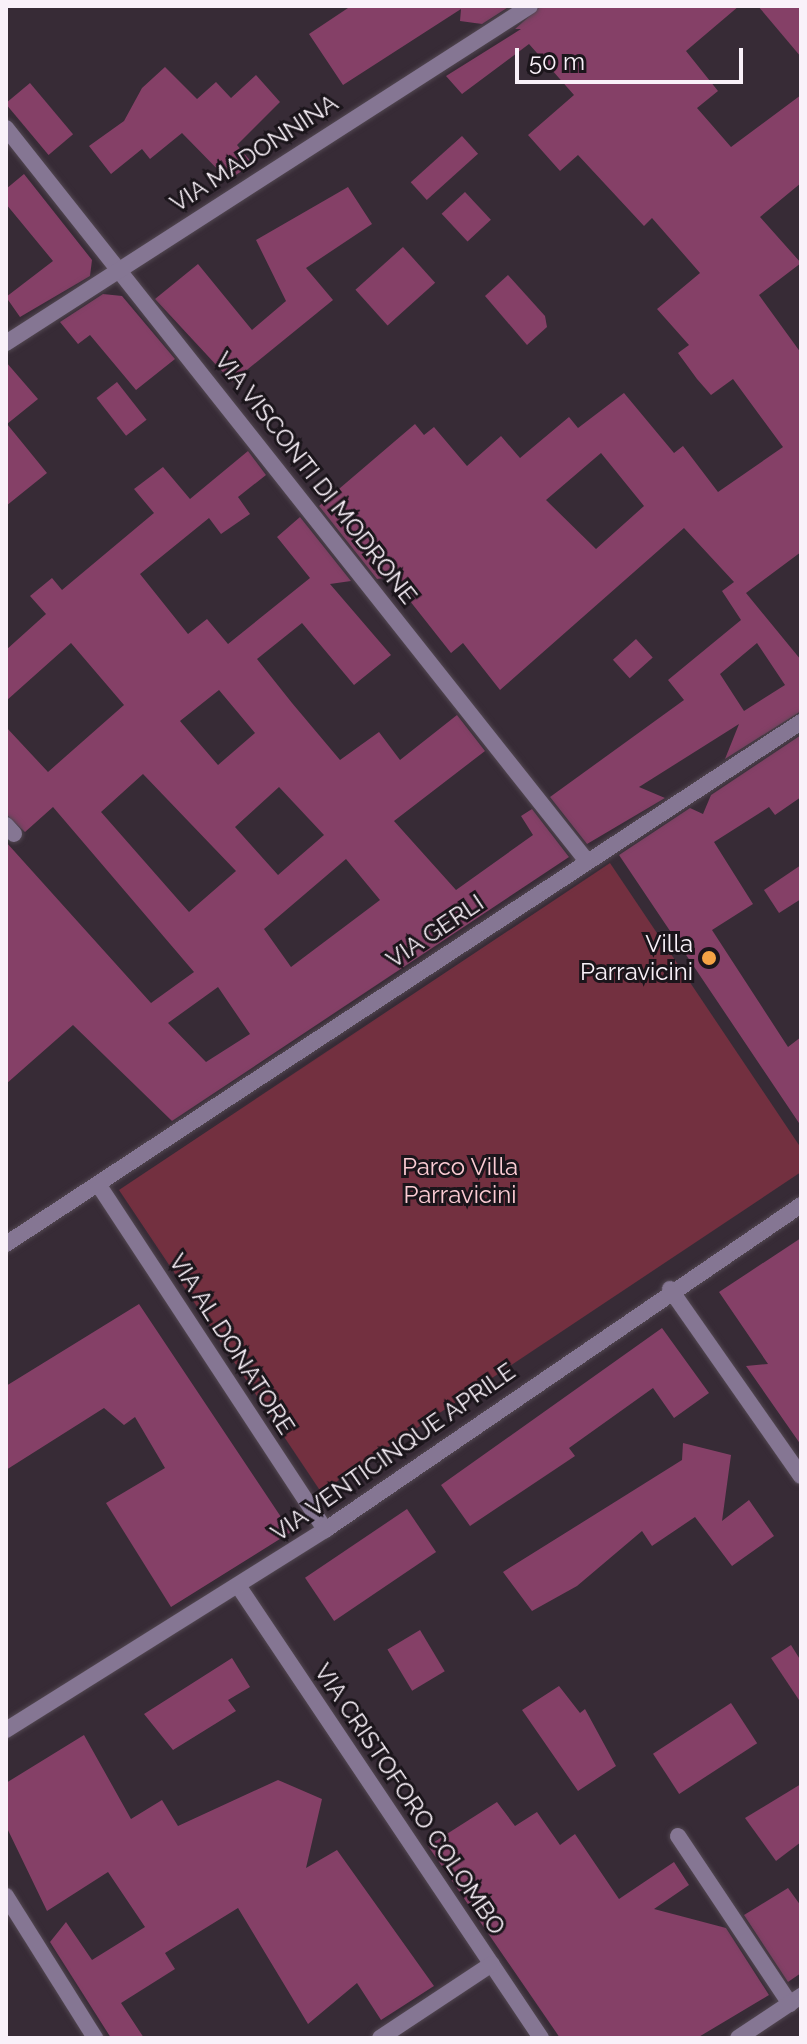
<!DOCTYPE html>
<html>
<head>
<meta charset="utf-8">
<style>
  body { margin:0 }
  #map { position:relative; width:807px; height:2044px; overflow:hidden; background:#372b36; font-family:Raleway,sans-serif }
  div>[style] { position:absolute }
  .green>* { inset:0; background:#733040 }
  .building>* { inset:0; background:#854067; transform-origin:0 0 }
  .roads { filter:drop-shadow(0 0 2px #524751) drop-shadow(0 0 2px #524751) }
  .service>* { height:16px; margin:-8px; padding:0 8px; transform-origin:8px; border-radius:8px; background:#857693 }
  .minor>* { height:16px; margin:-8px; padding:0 8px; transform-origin:8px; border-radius:8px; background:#857693 }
  .dots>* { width:22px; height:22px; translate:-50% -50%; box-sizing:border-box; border:4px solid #1b151b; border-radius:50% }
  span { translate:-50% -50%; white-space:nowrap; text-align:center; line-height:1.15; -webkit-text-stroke:6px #1b151b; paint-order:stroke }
  .street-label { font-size:24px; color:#f9f1f9 }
  .poi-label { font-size:24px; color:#f9f1f9 }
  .right { translate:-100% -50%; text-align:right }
  .park-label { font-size:24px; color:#fcccd4 }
  .frame { position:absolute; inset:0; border:8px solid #f9f1f9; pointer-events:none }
  .scale { position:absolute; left:515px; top:48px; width:228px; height:36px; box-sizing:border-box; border:4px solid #f9f1f9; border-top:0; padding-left:10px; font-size:24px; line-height:28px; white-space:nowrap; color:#f9f1f9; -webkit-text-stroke:6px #1b151b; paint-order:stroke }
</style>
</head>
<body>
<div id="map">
  <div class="green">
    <div style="clip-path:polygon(610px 863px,801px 1148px,801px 1172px,321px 1492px,119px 1190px)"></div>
  </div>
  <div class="building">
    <div style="clip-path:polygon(351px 6px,510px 6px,482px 24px,460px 21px,461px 9px,343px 85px,309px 34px)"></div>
    <div style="clip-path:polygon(evenodd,541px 6px,739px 6px,686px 51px,718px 91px,697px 108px,731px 147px,801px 95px,801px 183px,760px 217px,801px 263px,759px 295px,801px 353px,801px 552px,746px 593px,801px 660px,801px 711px,725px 759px,739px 724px,639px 787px,665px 798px,587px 844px,550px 797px,684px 700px,668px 680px,741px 620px,722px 591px,734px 582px,684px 528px,500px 690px,463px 643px,451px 653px,391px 577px,377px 579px,319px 506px,415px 424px,424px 435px,434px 427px,467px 466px,501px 436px,520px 458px,569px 417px,578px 428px,624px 393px,674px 453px,683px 446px,718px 492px,783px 447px,733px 379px,711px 395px,697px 379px,678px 353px,689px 345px,657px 309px,700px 273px,652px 218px,644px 226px,578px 155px,560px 171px,528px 135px,574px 95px,529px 44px,462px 94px,446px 76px,521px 29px,515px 29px,541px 6px,601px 453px,644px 506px,596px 549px,546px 500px,601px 453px,541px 6px,757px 643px,785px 685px,744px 711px,720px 674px,757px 643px)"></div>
    <div style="clip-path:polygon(758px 6px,801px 6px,801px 57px)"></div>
    <div style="clip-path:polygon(165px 67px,197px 99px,216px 82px,231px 98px,256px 75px,280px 102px,237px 145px,253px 164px,228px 180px,182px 133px,150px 159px,142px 149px,111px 174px,89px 146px,124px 121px,142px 88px)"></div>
    <div style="left:30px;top:83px;width:67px;height:32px;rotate:50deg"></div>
    <div style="left:462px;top:136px;width:24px;height:69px;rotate:48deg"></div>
    <div style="clip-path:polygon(24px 174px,92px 260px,90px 276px,20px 317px,6px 297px,53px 261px,6px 204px,6px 189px)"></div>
    <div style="clip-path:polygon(348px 187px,372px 224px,306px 268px,333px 300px,232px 382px,155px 299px,198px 264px,252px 330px,286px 301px,256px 240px)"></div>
    <div style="left:465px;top:192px;width:38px;height:32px;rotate:47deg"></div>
    <div style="left:403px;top:247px;width:48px;height:64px;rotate:48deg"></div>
    <div style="clip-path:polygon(508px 275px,545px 316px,547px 327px,527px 345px,485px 296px)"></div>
    <div style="clip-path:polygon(103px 294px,122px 296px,175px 359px,136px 390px,90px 335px,78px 344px,60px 322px)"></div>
    <div style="clip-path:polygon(6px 362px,38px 399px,7px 424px,47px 473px,6px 506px)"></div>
    <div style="left:117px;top:382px;width:48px;height:26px;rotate:52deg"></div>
    <div style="clip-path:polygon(evenodd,248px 451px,266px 475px,238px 497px,250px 514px,221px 534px,209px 518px,140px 574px,188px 634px,207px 619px,228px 644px,310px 578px,277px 537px,300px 517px,351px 581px,330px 584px,391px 655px,354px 685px,302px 623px,257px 659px,292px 703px,340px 760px,379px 732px,400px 760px,457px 715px,485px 751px,394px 821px,456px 890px,533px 835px,521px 816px,532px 809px,569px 857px,172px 1121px,73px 1025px,6px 1084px,6px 842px,151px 1003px,194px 972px,53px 807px,25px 832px,6px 814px,6px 727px,48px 772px,124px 705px,71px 643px,6px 701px,6px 650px,46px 614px,30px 596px,52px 578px,62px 590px,154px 513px,134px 489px,163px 467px,190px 499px,248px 451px,219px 690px,255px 733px,218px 765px,180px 721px,219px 690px,248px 451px,143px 774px,236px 871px,189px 912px,101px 812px,143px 774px,248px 451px,279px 787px,324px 835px,278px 875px,235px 827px,279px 787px,248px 451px,346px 859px,380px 900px,291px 967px,264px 929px,346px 859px,248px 451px,218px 987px,250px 1034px,206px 1062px,168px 1023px,218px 987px)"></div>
    <div style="left:636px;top:639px;width:25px;height:31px;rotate:48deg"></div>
    <div style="clip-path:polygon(801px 735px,801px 797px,775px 815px,769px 807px,714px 842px,753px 904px,712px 930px,788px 1047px,801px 1037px,801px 1126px,619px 855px,690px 808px,703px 814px,711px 795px)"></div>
    <div style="clip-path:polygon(801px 865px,801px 899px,779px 913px,764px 890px)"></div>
    <div style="clip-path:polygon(801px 1238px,801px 1445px,746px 1366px,768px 1364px,719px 1292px)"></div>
    <div style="clip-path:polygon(139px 1304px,291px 1532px,171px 1607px,106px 1503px,165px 1468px,135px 1417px,124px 1425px,104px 1408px,6px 1470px,6px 1386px)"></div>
    <div style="clip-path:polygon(662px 1328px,709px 1393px,674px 1418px,653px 1388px,569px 1448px,575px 1456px,470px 1526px,441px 1485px)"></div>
    <div style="clip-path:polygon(683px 1443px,731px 1455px,722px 1521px,749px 1500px,774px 1536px,732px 1566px,695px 1517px,652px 1546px,642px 1531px,577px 1586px,532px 1611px,503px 1572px,682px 1460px)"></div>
    <div style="left:407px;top:1509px;width:52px;height:123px;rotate:56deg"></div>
    <div style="left:420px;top:1630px;width:48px;height:38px;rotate:59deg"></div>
    <div style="clip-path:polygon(791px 1645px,801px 1661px,801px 1703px,771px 1658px)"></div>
    <div style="clip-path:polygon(232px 1658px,250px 1687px,228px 1700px,236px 1711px,173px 1750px,144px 1714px)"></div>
    <div style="clip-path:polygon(559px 1686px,580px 1713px,585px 1709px,616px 1766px,578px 1791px,522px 1710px)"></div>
    <div style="left:731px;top:1703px;width:48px;height:93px;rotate:57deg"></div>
    <div style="clip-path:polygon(84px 1735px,131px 1819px,162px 1800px,178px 1826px,278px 1780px,322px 1799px,306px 1868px,337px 1850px,434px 1986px,381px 2020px,357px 1983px,308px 2024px,238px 1908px,165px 1953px,175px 1969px,121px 2003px,144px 2038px,111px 2038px,50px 1942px,66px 1922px,92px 1960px,145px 1927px,108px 1872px,47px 1911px,6px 1826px,6px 1783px)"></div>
    <div style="clip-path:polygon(801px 1784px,801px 1842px,776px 1861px,745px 1818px)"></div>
    <div style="clip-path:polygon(497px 1802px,515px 1826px,537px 1812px,560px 1845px,575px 1834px,619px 1899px,674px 1862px,689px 1885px,654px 1909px,726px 1928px,769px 1995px,697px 2038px,560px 2038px,428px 1846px)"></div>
    <div style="clip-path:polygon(788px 1888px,801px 1906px,801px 1973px,788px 1982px,744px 1915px)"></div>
  </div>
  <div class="roads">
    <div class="service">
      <div style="left:678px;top:1836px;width:202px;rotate:56.3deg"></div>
    </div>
    <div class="minor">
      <div style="left:6px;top:128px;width:934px;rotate:51.61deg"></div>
      <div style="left:6px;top:343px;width:623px;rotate:-32.75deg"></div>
      <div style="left:6px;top:825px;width:12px;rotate:48deg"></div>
      <div style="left:98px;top:1184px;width:414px;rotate:56.7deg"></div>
      <div style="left:6px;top:1244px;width:951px;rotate:-33.29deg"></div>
      <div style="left:670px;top:1289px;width:228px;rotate:55deg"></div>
      <div style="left:239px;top:1587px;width:543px;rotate:56.19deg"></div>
      <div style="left:6px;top:1730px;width:377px;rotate:-32.1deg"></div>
      <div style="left:325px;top:1530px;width:576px;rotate:-34.32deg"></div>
      <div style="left:6px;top:1896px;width:168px;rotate:57.9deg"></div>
      <div style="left:380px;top:2038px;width:134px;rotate:-33.5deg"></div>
      <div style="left:738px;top:2038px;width:76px;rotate:-33.7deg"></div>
    </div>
  </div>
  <div class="dots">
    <div style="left:709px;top:958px;background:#f5a345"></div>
  </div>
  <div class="street-label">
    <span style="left:254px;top:153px;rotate:-33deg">VIA MADONNINA</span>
    <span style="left:316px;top:478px;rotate:52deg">VIA VISCONTI DI MODRONE</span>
    <span style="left:435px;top:931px;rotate:-34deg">VIA GERLI</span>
    <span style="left:232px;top:1344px;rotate:57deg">VIA AL DONATORE</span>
    <span style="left:393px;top:1452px;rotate:-35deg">VIA VENTICINQUE APRILE</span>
    <span style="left:410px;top:1799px;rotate:56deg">VIA CRISTOFORO COLOMBO</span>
  </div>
  <div class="poi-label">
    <span class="right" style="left:693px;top:958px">Villa<br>Parravicini</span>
  </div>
  <div class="park-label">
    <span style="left:460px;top:1181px">Parco Villa<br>Parravicini</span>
  </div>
  <div class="frame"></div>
  <div class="scale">50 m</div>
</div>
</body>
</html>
